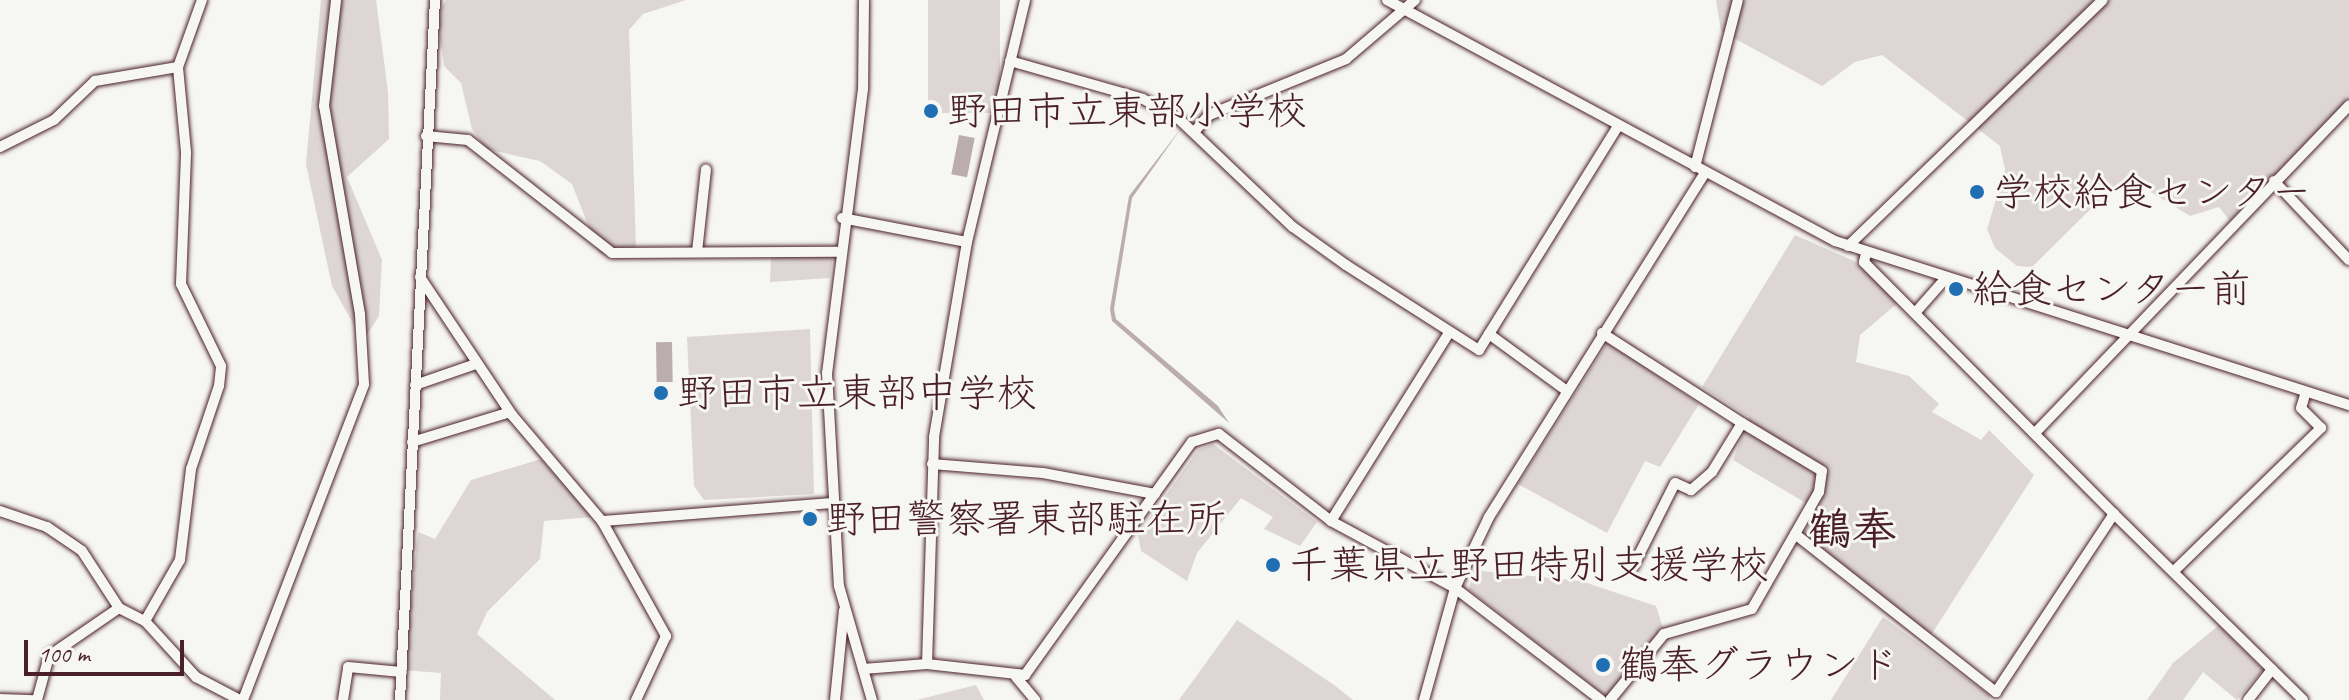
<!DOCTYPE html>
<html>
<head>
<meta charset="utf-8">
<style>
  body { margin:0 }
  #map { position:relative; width:2349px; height:700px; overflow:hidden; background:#f6f6f2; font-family:Caveat,"Klee One",sans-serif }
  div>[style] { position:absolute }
  .green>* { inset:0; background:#ddd6d5; transform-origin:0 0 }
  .water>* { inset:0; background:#bbadae; transform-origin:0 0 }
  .roads { filter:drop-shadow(0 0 2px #4a1f2b) drop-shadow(0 0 2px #4a1f2b) }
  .minor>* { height:10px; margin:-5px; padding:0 5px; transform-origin:5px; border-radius:5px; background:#f6f6f2 }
  .dots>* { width:22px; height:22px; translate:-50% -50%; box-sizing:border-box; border:4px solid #f6f6f2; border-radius:50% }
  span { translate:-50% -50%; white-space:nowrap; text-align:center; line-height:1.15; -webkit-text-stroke:6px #f6f6f2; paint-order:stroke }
  .poi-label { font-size:40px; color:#4a1f2b }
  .left { translate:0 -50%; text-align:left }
  .quarter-label { font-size:44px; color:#4a1f2b; font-weight:700 }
  .scale { position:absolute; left:24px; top:640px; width:160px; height:36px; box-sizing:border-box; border:4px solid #4a1f2b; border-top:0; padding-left:10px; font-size:24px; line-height:28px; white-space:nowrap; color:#4a1f2b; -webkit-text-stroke:6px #f6f6f2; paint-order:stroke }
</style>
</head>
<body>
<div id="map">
  <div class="green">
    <div style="clip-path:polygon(321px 0,376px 0,388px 92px,389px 139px,347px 177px,382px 260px,379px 316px,363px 341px,332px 286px,306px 164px)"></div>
    <div style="clip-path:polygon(446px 0,686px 0,643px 14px,629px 30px,636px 249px,620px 259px,599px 253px,572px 184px,540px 161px,486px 149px,472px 129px,461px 83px,444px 66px,437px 16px)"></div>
    <div style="left:928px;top:0;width:72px;height:113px"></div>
    <div style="clip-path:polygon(1716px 0,2349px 0,2349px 102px,2230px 221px,2219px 207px,2190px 216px,2138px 184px,2112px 188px,2032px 267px,2017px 266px,1995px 248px,1987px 229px,2005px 170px,2000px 146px,1882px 55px,1855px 62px,1822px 86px,1721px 31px)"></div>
    <div style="clip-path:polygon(1795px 235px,1854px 261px,1899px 302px,1860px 335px,1856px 362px,1909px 376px,1939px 404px,1932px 412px,1981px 440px,1989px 430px,2034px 475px,1931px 635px,1802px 535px,1816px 509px,1733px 460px,1749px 417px,1702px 387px)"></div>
    <div style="clip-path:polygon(833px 255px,830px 278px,770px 282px,771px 257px)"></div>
    <div style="clip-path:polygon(810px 329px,814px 494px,704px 500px,694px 486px,687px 337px)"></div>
    <div style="clip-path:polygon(1608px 342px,1699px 404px,1660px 467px,1645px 461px,1607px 533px,1518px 484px)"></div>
    <div style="clip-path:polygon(1213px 444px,1317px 522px,1300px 546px,1264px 529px,1273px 517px,1241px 498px,1197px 553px,1187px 581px,1141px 551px,1138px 535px,1198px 450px)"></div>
    <div style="clip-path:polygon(541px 459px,592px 517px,544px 521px,540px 559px,487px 612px,477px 634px,555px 700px,440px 700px,441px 673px,404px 670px,418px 532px,435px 539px,471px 480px)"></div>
    <div style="clip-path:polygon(1473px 570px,1581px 581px,1656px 606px,1664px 631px,1607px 697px,1469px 590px)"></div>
    <div style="clip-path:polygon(1883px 617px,1989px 695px,1990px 700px,1831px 700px)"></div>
    <div style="clip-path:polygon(1237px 620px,1334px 685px,1353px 700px,1179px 700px)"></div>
    <div style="clip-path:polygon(2219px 625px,2263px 670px,2237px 700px,2203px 672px,2183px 700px,2147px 700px,2173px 663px)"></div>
    <div style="clip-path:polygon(976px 685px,984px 700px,917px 700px)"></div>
  </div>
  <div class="water">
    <div style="clip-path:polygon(1182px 127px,1132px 198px,1114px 309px,1116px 319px,1218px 406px,1229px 423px,1112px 321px,1110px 309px,1129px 196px)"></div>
    <div style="left:959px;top:135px;width:16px;height:40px;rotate:11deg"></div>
    <div style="left:672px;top:342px;width:40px;height:16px;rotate:89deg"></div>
  </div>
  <div class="roads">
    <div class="minor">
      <div style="left:864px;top:0;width:89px;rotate:90.6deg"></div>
      <div style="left:863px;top:89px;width:286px;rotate:97.2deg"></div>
      <div style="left:827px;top:373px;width:213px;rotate:86.8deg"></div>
      <div style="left:839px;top:586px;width:119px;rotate:73.9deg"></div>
      <div style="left:1387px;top:0;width:509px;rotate:28.28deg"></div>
      <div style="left:1835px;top:241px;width:540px;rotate:17.7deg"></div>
      <div style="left:1010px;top:61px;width:138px;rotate:15.9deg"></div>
      <div style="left:1143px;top:99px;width:41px;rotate:29.1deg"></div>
      <div style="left:1179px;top:119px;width:157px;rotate:43.5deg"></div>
      <div style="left:1293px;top:227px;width:65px;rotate:35.6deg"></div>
      <div style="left:1346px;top:265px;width:158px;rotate:32.6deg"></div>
      <div style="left:1479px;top:350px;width:19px;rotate:-58deg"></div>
      <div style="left:1489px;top:334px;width:97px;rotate:36.2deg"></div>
      <div style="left:1195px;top:131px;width:21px;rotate:-49deg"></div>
      <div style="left:1209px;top:115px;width:148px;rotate:-22.2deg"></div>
      <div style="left:1346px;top:59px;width:91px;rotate:-40.5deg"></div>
      <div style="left:426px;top:136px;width:42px;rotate:5.4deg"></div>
      <div style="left:468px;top:140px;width:183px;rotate:38.1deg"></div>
      <div style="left:612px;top:253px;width:226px;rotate:-0.3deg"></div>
      <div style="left:0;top:147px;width:60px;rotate:-26.6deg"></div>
      <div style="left:54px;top:120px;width:57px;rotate:-43.6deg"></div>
      <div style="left:95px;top:81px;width:84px;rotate:-9.6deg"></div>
      <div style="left:1695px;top:167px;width:172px;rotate:-75.6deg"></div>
      <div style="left:2274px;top:181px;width:109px;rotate:46.5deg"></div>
      <div style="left:842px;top:218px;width:127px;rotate:10.9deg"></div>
      <div style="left:1848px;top:246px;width:354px;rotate:-44deg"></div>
      <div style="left:697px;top:252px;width:83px;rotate:-83.8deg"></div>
      <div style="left:420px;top:277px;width:166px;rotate:56.3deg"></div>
      <div style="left:512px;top:415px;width:139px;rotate:49.7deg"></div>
      <div style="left:602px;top:521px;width:132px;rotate:60.9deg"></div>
      <div style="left:666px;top:636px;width:71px;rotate:115.1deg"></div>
      <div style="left:1915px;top:313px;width:47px;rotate:-48.5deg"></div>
      <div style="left:1602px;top:333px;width:166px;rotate:32.7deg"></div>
      <div style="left:1742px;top:423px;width:57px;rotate:121.5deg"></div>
      <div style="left:1712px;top:472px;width:28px;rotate:139deg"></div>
      <div style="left:1691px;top:490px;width:17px;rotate:-156deg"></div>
      <div style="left:1675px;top:483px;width:94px;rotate:116.6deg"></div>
      <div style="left:1489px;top:334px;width:245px;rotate:-58.2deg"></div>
      <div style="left:415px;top:385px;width:65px;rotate:-19deg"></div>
      <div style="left:2035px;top:433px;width:454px;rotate:-46.2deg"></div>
      <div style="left:412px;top:442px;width:102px;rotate:-17deg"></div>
      <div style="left:932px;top:464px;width:111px;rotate:4.6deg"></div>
      <div style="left:1043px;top:473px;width:114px;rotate:10.6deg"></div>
      <div style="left:0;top:511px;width:50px;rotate:18.8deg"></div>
      <div style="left:47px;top:527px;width:42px;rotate:34.4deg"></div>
      <div style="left:82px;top:551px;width:68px;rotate:57deg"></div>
      <div style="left:119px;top:608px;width:29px;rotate:27deg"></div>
      <div style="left:145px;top:621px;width:76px;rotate:47.7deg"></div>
      <div style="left:196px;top:677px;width:50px;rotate:27.6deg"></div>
      <div style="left:2114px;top:514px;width:265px;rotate:44.5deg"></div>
      <div style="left:602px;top:521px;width:232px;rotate:-4.5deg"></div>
      <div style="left:1331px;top:521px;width:222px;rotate:-57.9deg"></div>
      <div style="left:1795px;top:534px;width:256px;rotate:38.2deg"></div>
      <div style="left:1996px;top:692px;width:214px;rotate:-56.5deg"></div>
      <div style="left:2114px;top:514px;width:355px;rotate:-134.8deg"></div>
      <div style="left:1864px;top:262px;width:9px;rotate:-77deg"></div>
      <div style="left:2175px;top:570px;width:204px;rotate:-44.2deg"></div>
      <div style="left:2321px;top:428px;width:28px;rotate:-135deg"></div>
      <div style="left:2301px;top:408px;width:14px;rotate:-73deg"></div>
      <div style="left:145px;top:621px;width:70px;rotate:-60.2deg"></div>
      <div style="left:180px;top:560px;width:92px;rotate:-83.1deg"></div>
      <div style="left:191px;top:469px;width:88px;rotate:-71.4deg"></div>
      <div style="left:219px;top:386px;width:20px;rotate:-84deg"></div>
      <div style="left:221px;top:366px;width:91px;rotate:-116deg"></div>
      <div style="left:181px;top:284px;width:132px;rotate:-87.8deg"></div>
      <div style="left:186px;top:152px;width:85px;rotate:-95.4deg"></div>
      <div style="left:178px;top:67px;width:71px;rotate:-70.3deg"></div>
      <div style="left:927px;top:664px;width:227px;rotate:-88.2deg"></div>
      <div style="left:934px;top:437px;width:198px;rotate:-80.4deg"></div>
      <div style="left:967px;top:242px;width:249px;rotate:-76.5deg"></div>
      <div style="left:863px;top:669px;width:64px;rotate:-4.5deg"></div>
      <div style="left:927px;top:664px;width:99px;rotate:6.4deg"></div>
      <div style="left:1025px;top:675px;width:287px;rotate:-54.4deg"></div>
      <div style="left:1192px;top:442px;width:28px;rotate:-17deg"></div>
      <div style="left:1219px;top:434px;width:142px;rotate:37.8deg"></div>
      <div style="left:1331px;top:521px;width:141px;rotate:28.4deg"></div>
      <div style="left:1455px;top:588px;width:184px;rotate:37.5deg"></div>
      <div style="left:1016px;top:677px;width:30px;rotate:50deg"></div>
      <div style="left:0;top:699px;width:34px;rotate:2deg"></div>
      <div style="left:37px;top:700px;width:46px;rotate:-74.7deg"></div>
      <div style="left:49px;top:656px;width:85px;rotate:-34.4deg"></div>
      <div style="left:243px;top:700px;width:338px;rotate:-69deg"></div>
      <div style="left:364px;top:384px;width:70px;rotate:-93.3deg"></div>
      <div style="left:360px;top:314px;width:211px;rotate:-99.8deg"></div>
      <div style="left:324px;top:106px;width:107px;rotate:-83.5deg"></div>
      <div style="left:343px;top:700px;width:33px;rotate:-81deg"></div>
      <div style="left:348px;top:667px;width:54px;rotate:5.3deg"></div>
      <div style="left:400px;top:700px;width:701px;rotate:-87.14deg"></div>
      <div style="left:835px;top:700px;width:90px;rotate:-84.3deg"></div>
      <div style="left:1424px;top:700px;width:116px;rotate:-74.5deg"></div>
      <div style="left:1455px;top:588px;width:79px;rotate:-64.4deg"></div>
      <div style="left:1489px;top:517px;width:406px;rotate:-57.9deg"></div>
      <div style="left:1610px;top:700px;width:85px;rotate:-50.7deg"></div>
      <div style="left:1664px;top:634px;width:91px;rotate:-15.9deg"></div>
      <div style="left:1752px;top:609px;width:135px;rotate:-60.2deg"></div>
      <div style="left:1819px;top:492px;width:21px;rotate:-82deg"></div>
      <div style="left:1822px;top:471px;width:93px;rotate:-149deg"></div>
      <div style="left:2248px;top:700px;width:39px;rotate:-52deg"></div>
    </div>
  </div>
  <div class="dots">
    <div style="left:931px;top:111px;background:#1f6fb2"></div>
    <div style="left:1977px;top:192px;background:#1f6fb2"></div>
    <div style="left:1956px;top:289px;background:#1f6fb2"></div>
    <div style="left:661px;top:393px;background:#1f6fb2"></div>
    <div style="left:810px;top:519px;background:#1f6fb2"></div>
    <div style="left:1273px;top:565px;background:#1f6fb2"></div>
    <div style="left:1603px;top:665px;background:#1f6fb2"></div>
  </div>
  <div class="poi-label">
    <span class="left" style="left:947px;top:111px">野田市立東部小学校</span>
    <span class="left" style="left:1993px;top:192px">学校給食センター</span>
    <span class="left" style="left:1972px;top:289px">給食センター前</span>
    <span class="left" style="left:677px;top:393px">野田市立東部中学校</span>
    <span class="left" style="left:826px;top:519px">野田警察署東部駐在所</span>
    <span class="left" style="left:1289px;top:565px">千葉県立野田特別支援学校</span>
    <span class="left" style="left:1619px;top:665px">鶴奉グラウンド</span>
  </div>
  <div class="quarter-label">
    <span style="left:1852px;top:530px">鶴奉</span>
  </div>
  <div class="scale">100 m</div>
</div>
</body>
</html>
